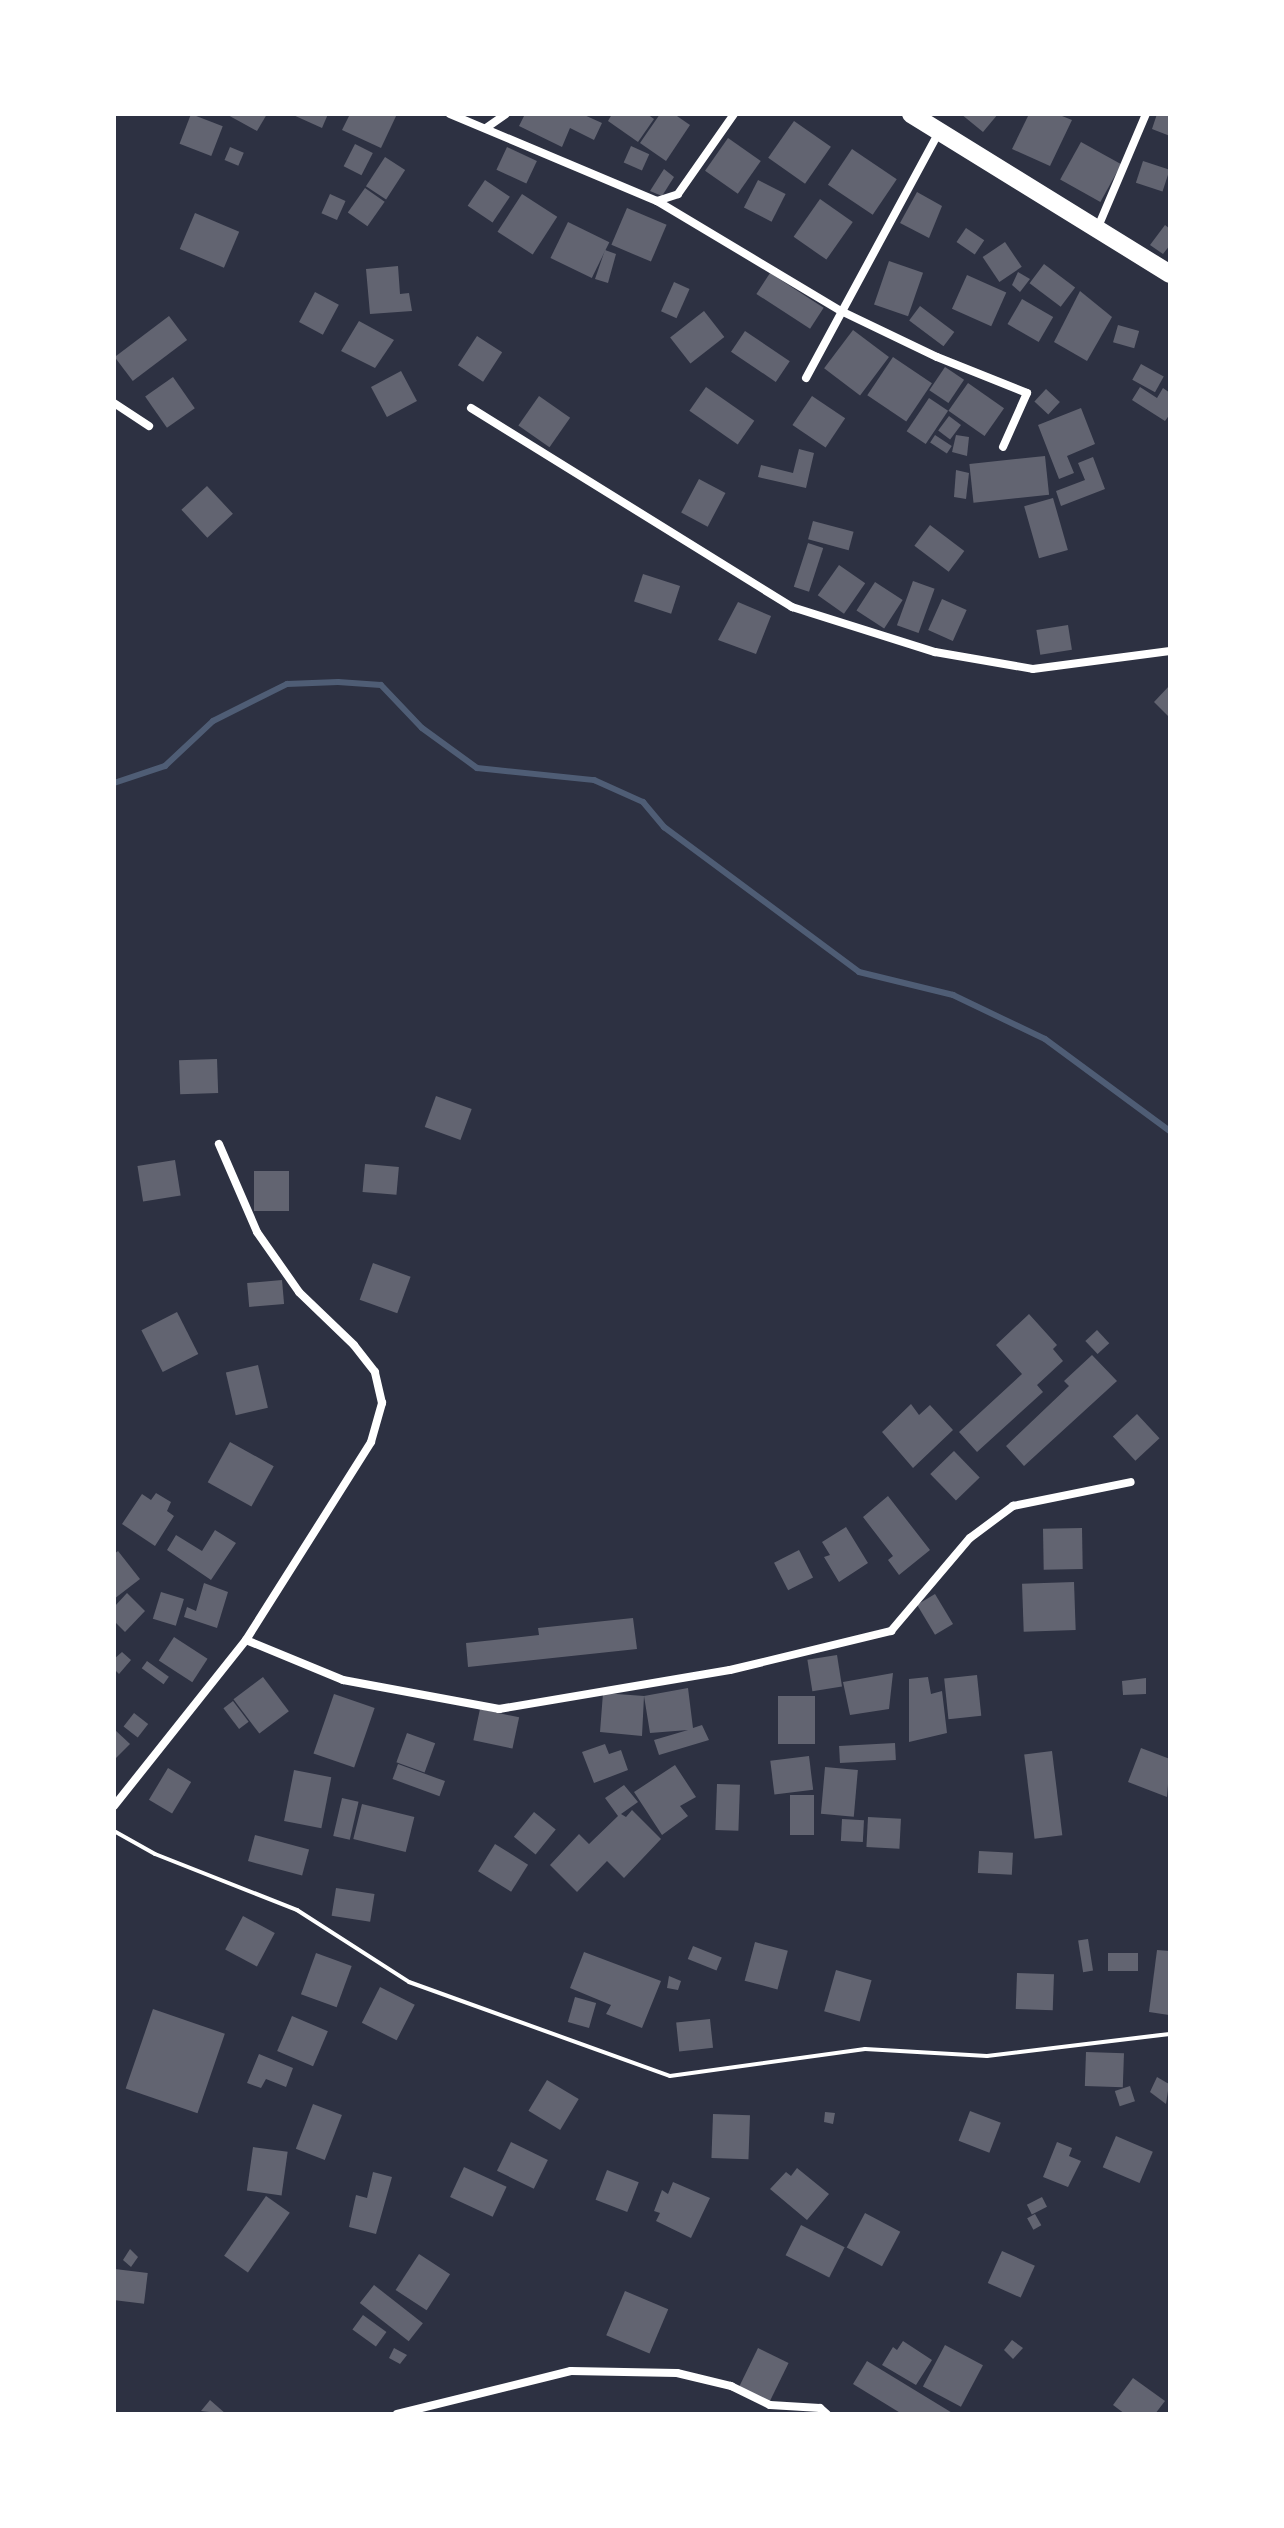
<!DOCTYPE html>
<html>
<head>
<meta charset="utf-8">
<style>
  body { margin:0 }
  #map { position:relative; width:1284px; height:2528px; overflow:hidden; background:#2d3142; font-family:Figtree,sans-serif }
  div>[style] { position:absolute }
  .stream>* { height:6px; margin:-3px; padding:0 3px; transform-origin:3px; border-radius:3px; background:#4f5d75 }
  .building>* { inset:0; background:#626471; transform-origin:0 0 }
  .path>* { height:4px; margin:-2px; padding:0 2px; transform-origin:2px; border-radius:2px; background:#fff }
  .minor>* { height:8px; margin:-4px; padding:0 4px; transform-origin:4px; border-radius:4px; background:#fff }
  .primary>* { height:18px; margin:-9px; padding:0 9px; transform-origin:9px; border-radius:9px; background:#fff }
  span { translate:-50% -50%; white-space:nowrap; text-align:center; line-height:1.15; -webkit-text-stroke:8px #fff; paint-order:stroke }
  .frame { position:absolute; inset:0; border:116px solid #fff; pointer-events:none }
</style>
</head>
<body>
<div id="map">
  <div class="stream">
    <div style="left:114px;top:783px;width:54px;rotate:-18.4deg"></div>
    <div style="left:165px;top:766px;width:66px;rotate:-43.2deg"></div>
    <div style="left:213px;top:721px;width:83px;rotate:-26.6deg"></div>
    <div style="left:287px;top:684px;width:51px;rotate:-2.2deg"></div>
    <div style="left:338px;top:682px;width:43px;rotate:4deg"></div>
    <div style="left:381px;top:685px;width:59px;rotate:46.4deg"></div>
    <div style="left:422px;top:728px;width:68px;rotate:36deg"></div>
    <div style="left:477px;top:768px;width:118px;rotate:5.9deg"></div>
    <div style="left:594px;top:780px;width:54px;rotate:24.2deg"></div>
    <div style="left:643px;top:802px;width:33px;rotate:50deg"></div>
    <div style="left:664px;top:827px;width:243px;rotate:36.6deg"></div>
    <div style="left:859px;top:972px;width:97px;rotate:13.7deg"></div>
    <div style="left:953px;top:995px;width:102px;rotate:25.6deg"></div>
    <div style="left:1045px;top:1039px;width:155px;rotate:36.4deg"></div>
  </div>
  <div class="building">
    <div style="left:191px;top:114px;width:34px;height:32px;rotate:21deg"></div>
    <div style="clip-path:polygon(226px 114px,267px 114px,257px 131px)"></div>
    <div style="clip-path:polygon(291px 114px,328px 114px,322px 128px)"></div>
    <div style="clip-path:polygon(350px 114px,397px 114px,381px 148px,342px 130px)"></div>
    <div style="clip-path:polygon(525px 114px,582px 114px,602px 123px,594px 140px,570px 128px,562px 147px,519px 126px)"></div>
    <div style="clip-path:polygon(612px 114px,647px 114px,654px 119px,638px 142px,608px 121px)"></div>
    <div style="clip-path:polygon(660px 114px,674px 114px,690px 125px,666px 161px,640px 143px)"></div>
    <div style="clip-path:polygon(961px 114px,998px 114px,983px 132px)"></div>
    <div style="clip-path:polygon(1029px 114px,1057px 114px,1072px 120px,1050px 166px,1012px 149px)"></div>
    <div style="clip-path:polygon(1157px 114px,1170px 114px,1170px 136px,1152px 129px)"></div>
    <div style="left:794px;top:121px;width:45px;height:45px;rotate:35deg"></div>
    <div style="left:728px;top:138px;width:40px;height:40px;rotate:35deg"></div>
    <div style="left:1081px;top:142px;width:46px;height:43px;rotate:29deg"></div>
    <div style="left:355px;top:144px;width:20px;height:25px;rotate:27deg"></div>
    <div style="left:631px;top:146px;width:20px;height:18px;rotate:24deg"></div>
    <div style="left:230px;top:147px;width:15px;height:14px;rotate:23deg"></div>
    <div style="left:507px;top:147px;width:33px;height:25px;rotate:25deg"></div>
    <div style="left:852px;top:149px;width:54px;height:43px;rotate:34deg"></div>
    <div style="left:385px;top:157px;width:24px;height:35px;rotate:33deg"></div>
    <div style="left:1143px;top:161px;width:28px;height:23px;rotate:18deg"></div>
    <div style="clip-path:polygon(664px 169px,674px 177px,662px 196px,650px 191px)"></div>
    <div style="left:485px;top:180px;width:30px;height:31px;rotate:34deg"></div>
    <div style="left:758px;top:180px;width:31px;height:31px;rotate:27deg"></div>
    <div style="left:365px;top:188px;width:24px;height:30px;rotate:35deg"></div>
    <div style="clip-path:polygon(917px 192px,942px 206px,929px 238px,900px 223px)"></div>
    <div style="left:330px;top:194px;width:17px;height:21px;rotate:24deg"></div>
    <div style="left:522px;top:194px;width:42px;height:45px;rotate:33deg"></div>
    <div style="left:820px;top:199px;width:40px;height:46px;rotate:35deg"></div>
    <div style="left:627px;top:208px;width:43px;height:40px;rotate:23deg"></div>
    <div style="left:195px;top:213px;width:48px;height:39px;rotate:23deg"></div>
    <div style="left:568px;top:222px;width:46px;height:40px;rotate:26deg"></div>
    <div style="clip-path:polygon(1165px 225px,1170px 229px,1170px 245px,1163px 254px,1150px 245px)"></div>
    <div style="left:966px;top:228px;width:22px;height:17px;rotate:34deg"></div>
    <div style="left:1005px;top:242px;width:30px;height:27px;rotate:56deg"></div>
    <div style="clip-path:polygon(605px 250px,616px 254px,608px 283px,595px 279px)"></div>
    <div style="left:889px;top:261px;width:36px;height:46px;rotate:19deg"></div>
    <div style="left:1044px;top:264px;width:39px;height:24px;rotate:37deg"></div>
    <div style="clip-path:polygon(398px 266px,400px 294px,409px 293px,412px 311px,370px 314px,366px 269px)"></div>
    <div style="clip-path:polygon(1018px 272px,1030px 279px,1020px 292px,1012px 285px)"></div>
    <div style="left:770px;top:273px;width:64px;height:25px;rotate:33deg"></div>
    <div style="left:967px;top:275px;width:43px;height:37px;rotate:24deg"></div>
    <div style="left:674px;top:282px;width:17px;height:32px;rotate:24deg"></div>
    <div style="clip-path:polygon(1080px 291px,1112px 317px,1087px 361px,1054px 342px)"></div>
    <div style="left:315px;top:292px;width:27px;height:34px;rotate:28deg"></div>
    <div style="left:1022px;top:299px;width:36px;height:29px;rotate:30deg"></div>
    <div style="left:920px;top:306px;width:43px;height:18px;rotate:37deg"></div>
    <div style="left:704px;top:311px;width:33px;height:43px;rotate:52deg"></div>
    <div style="left:169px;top:316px;width:30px;height:68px;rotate:53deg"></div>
    <div style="clip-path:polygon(359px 321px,394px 340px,375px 368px,341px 351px)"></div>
    <div style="left:1118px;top:325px;width:22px;height:18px;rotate:16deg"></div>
    <div style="left:853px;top:330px;width:45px;height:48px;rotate:37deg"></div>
    <div style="left:745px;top:331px;width:54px;height:25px;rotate:34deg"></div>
    <div style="left:477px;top:336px;width:30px;height:35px;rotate:33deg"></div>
    <div style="left:893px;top:357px;width:47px;height:46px;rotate:34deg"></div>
    <div style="left:1141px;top:364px;width:26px;height:18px;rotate:29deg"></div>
    <div style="left:945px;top:367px;width:23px;height:28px;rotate:34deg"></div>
    <div style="left:401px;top:371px;width:34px;height:34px;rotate:62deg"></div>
    <div style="left:173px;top:377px;width:38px;height:34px;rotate:55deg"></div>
    <div style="left:968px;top:383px;width:44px;height:34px;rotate:35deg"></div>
    <div style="left:706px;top:387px;width:59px;height:29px;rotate:35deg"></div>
    <div style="clip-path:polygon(1140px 387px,1157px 398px,1163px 388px,1170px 393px,1170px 414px,1165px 421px,1132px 400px)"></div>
    <div style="left:1046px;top:389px;width:19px;height:17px;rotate:43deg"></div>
    <div style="left:539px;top:396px;width:38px;height:36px;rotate:35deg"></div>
    <div style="left:812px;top:396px;width:40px;height:35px;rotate:34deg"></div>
    <div style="left:929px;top:398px;width:23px;height:40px;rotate:34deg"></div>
    <div style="clip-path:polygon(1081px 408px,1095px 444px,1067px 456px,1074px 473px,1059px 479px,1038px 425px)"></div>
    <div style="left:949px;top:416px;width:15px;height:18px;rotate:37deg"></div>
    <div style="left:935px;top:435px;width:20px;height:9px;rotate:33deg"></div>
    <div style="clip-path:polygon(956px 435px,969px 437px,967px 456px,952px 452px)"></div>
    <div style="clip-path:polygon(799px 449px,814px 453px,806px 488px,758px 477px,761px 465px,793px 473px)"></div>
    <div style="left:1045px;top:456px;width:39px;height:76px;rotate:84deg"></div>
    <div style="clip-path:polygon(1093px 457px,1105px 489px,1061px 506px,1056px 491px,1085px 480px,1078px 463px)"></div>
    <div style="clip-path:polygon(956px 470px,969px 473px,966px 499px,954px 497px)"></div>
    <div style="left:699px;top:479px;width:30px;height:38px;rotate:28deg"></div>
    <div style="left:207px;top:486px;width:38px;height:35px;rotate:47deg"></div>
    <div style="left:1053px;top:498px;width:54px;height:30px;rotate:74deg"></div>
    <div style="left:813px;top:521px;width:42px;height:19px;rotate:15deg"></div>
    <div style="left:930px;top:525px;width:43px;height:26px;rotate:37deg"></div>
    <div style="left:808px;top:543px;width:16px;height:46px;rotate:18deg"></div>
    <div style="left:839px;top:565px;width:32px;height:37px;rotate:35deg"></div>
    <div style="left:643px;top:574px;width:39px;height:29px;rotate:18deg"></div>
    <div style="left:913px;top:581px;width:23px;height:47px;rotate:20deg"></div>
    <div style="left:875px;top:582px;width:33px;height:34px;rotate:33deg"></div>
    <div style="left:942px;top:599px;width:27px;height:34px;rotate:24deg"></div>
    <div style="clip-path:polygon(738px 602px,771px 616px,756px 654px,718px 640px)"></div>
    <div style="left:1068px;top:625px;width:25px;height:32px;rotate:81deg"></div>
    <div style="clip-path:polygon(1170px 685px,1170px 718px,1154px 702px)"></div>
    <div style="left:217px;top:1059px;width:34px;height:38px;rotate:88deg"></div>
    <div style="left:436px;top:1096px;width:38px;height:33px;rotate:20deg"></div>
    <div style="left:175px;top:1160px;width:36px;height:38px;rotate:81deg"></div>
    <div style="left:365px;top:1164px;width:34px;height:28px;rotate:5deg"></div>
    <div style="left:254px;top:1171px;width:35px;height:40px"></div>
    <div style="left:373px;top:1263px;width:40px;height:39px;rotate:20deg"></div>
    <div style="left:282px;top:1280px;width:24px;height:35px;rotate:85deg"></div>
    <div style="left:177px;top:1312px;width:47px;height:40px;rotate:63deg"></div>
    <div style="clip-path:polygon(1029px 1314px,1057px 1345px,1053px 1349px,1063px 1361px,1037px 1385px,1043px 1392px,977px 1452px,959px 1432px,1022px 1374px,996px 1345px)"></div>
    <div style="left:1097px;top:1330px;width:18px;height:16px;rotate:47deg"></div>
    <div style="clip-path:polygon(1092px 1355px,1117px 1381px,1024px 1466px,1006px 1446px,1069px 1386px,1064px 1381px)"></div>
    <div style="left:258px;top:1365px;width:44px;height:33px;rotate:77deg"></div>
    <div style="clip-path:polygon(911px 1404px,919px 1415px,930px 1405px,953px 1430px,913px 1468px,882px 1432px)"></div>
    <div style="left:1137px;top:1414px;width:33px;height:33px;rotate:47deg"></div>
    <div style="left:230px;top:1442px;width:50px;height:46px;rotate:29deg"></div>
    <div style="left:954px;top:1451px;width:37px;height:33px;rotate:46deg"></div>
    <div style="clip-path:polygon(156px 1493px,171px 1502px,167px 1511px,174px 1516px,155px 1546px,122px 1524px,142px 1494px,151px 1500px)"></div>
    <div style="clip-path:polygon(888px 1496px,930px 1550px,899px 1575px,888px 1560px,893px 1556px,863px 1517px)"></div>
    <div style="clip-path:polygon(846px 1527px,868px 1563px,839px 1582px,824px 1557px,830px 1555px,822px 1542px)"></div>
    <div style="left:1082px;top:1528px;width:41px;height:39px;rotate:89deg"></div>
    <div style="clip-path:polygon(215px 1530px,236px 1543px,211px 1580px,167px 1550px,176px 1535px,202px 1551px)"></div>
    <div style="left:799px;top:1550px;width:31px;height:28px;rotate:63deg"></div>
    <div style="clip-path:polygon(118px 1551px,140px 1579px,114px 1599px,114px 1554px)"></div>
    <div style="left:1074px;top:1582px;width:48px;height:52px;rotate:88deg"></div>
    <div style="clip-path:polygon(204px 1583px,228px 1592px,217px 1628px,184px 1617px,187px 1607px,196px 1611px)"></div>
    <div style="left:161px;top:1592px;width:24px;height:28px;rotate:17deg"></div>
    <div style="clip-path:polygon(127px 1593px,145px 1611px,125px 1632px,114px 1621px,114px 1607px)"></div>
    <div style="left:935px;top:1594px;width:35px;height:21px;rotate:59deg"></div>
    <div style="clip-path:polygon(633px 1618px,637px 1649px,468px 1667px,466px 1643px,539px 1635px,538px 1628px)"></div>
    <div style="left:174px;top:1637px;width:40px;height:28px;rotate:33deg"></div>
    <div style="clip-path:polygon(122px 1652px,131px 1660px,119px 1674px,114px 1669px,114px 1659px)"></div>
    <div style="left:837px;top:1655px;width:32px;height:30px;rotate:81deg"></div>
    <div style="left:147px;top:1661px;width:27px;height:9px;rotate:36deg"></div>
    <div style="clip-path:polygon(893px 1673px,889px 1709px,850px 1715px,843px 1682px)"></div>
    <div style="left:977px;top:1675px;width:41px;height:33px;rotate:84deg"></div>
    <div style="left:263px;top:1677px;width:43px;height:37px;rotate:53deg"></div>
    <div style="clip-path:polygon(928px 1677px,931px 1694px,942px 1691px,947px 1733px,909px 1742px,909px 1679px)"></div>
    <div style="clip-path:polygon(1146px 1678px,1146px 1694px,1123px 1695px,1122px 1681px)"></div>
    <div style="clip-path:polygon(688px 1688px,693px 1728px,702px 1725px,709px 1740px,659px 1755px,654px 1740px,688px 1730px,650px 1733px,644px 1696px,642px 1736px,600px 1732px,603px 1693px,644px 1696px)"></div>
    <div style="left:334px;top:1694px;width:43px;height:63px;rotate:19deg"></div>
    <div style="left:778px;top:1696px;width:37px;height:48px"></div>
    <div style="left:233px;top:1701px;width:26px;height:12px;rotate:53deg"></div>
    <div style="left:480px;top:1709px;width:40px;height:32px;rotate:12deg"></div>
    <div style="left:134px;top:1713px;width:18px;height:17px;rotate:38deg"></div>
    <div style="clip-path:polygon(114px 1729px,130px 1744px,114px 1760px)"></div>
    <div style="left:407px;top:1733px;width:30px;height:31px;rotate:20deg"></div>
    <div style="left:895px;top:1743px;width:17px;height:56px;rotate:87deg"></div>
    <div style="clip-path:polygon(605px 1744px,609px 1754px,621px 1750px,628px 1770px,594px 1783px,582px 1752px)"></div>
    <div style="clip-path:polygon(1141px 1748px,1170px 1759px,1167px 1797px,1128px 1782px)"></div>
    <div style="left:1052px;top:1751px;width:85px;height:28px;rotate:83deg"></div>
    <div style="left:809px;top:1756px;width:34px;height:39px;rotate:83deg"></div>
    <div style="left:398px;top:1764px;width:50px;height:16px;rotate:20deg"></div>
    <div style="clip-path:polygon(675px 1765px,696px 1797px,680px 1806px,688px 1816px,662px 1835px,634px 1792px)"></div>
    <div style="left:825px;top:1767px;width:33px;height:47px;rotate:5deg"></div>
    <div style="left:168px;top:1768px;width:27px;height:37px;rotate:31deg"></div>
    <div style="left:294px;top:1770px;width:38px;height:52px;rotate:11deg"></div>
    <div style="left:717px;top:1784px;width:23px;height:46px;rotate:2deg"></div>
    <div style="clip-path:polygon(624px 1785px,638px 1802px,621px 1814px,626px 1817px,632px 1810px,661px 1839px,624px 1878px,607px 1861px,577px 1892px,550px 1865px,579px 1834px,589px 1844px,618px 1816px,605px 1798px)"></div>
    <div style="left:790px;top:1795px;width:24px;height:40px"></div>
    <div style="left:342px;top:1798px;width:17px;height:39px;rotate:13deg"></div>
    <div style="left:362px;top:1804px;width:54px;height:36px;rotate:14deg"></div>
    <div style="left:534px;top:1812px;width:28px;height:32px;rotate:39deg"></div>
    <div style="left:868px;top:1817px;width:33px;height:30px;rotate:3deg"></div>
    <div style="left:842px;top:1819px;width:22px;height:22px;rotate:3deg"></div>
    <div style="left:255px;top:1835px;width:56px;height:27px;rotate:15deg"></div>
    <div style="left:495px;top:1844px;width:39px;height:32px;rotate:32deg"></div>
    <div style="left:979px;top:1851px;width:34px;height:22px;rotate:3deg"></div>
    <div style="left:336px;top:1888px;width:39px;height:28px;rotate:9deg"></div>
    <div style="left:243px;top:1916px;width:36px;height:38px;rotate:28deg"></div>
    <div style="left:1088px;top:1939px;width:32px;height:10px;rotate:81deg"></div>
    <div style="left:755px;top:1942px;width:34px;height:40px;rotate:15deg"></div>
    <div style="left:693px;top:1946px;width:31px;height:14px;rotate:22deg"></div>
    <div style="clip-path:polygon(1157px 1950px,1170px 1951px,1169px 2015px,1149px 2012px)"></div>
    <div style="clip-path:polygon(584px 1952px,661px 1981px,642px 2028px,606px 2014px,611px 2005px,570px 1988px)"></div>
    <div style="left:316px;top:1953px;width:38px;height:44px;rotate:20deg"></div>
    <div style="left:1138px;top:1953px;width:18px;height:30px;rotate:90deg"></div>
    <div style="left:836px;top:1970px;width:37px;height:43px;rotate:16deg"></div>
    <div style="left:1017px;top:1973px;width:37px;height:36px;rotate:2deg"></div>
    <div style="clip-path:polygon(669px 1976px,681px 1981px,678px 1990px,667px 1988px)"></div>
    <div style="left:380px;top:1987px;width:39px;height:40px;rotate:27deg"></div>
    <div style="left:575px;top:1997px;width:22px;height:26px;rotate:16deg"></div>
    <div style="left:153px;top:2009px;width:76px;height:84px;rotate:19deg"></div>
    <div style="left:292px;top:2016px;width:39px;height:38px;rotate:23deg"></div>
    <div style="left:710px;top:2019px;width:29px;height:34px;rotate:84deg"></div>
    <div style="left:1086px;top:2052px;width:38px;height:34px;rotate:2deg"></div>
    <div style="clip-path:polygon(259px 2054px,293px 2068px,286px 2087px,266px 2079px,261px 2088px,247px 2083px)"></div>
    <div style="clip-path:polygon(1157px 2077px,1169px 2084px,1166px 2104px,1150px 2092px)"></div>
    <div style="left:547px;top:2080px;width:37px;height:36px;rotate:31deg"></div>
    <div style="left:1130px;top:2086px;width:16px;height:16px;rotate:72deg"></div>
    <div style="left:313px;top:2104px;width:31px;height:48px;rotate:21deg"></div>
    <div style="left:970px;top:2111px;width:33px;height:32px;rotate:21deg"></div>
    <div style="clip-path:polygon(825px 2112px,835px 2113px,833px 2124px,824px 2122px)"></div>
    <div style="left:713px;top:2114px;width:37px;height:44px;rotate:2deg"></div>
    <div style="left:1116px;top:2136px;width:40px;height:34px;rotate:23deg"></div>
    <div style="left:511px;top:2142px;width:41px;height:32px;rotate:26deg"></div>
    <div style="clip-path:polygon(1057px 2142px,1072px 2148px,1069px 2156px,1081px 2161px,1068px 2187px,1043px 2177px)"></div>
    <div style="left:253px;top:2147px;width:35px;height:44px;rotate:8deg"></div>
    <div style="left:464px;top:2167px;width:47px;height:33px;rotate:25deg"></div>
    <div style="clip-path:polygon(797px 2168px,829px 2194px,807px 2220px,770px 2189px,786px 2172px,791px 2176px)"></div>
    <div style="left:607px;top:2170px;width:34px;height:32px;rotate:21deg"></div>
    <div style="clip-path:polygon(373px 2172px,392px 2177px,376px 2234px,349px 2227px,356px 2195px,367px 2198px)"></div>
    <div style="clip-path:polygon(673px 2182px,710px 2198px,691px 2238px,656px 2221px,660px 2213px,654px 2211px,662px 2190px,668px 2194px)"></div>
    <div style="left:266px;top:2196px;width:29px;height:73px;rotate:35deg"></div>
    <div style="left:1042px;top:2197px;width:11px;height:17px;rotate:63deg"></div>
    <div style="left:865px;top:2213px;width:40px;height:39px;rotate:28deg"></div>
    <div style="left:1035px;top:2214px;width:13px;height:9px;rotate:61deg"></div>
    <div style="left:801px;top:2225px;width:49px;height:34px;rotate:27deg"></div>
    <div style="clip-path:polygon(130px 2249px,138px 2257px,131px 2267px,123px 2260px)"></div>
    <div style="left:1002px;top:2251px;width:36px;height:35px;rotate:24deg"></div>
    <div style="left:419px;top:2254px;width:37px;height:43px;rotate:33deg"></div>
    <div style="left:115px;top:2269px;width:33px;height:31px;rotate:7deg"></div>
    <div style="left:374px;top:2285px;width:62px;height:23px;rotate:38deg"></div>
    <div style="left:625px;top:2291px;width:47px;height:48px;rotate:23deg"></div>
    <div style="left:363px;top:2315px;width:29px;height:18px;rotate:36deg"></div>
    <div style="clip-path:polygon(1012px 2340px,1023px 2348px,1013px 2359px,1004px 2350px)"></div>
    <div style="clip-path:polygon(903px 2341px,932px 2360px,916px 2385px,882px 2365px,893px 2347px,897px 2350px)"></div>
    <div style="left:945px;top:2345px;width:43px;height:47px;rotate:28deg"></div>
    <div style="clip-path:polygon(394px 2348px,407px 2355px,400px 2364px,389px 2358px)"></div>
    <div style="left:758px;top:2348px;width:34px;height:43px;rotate:26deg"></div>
    <div style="clip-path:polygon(867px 2361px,954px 2414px,902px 2414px,853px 2384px)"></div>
    <div style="clip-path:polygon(1133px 2378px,1165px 2401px,1155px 2414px,1125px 2414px,1113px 2405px)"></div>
    <div style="clip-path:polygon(210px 2400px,226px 2414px,201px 2411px)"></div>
  </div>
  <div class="path">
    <div style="left:114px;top:1831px;width:47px;rotate:29.3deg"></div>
    <div style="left:155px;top:1854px;width:153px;rotate:21.5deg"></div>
    <div style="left:297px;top:1910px;width:133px;rotate:32.7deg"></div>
    <div style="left:409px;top:1982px;width:277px;rotate:19.8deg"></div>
    <div style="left:670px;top:2076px;width:197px;rotate:-7.9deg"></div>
    <div style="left:865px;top:2049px;width:122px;rotate:3.3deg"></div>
    <div style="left:987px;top:2056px;width:184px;rotate:-6.9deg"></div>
  </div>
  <div class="minor">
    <div style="left:450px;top:114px;width:225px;rotate:22.8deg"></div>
    <div style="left:657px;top:201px;width:22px;rotate:-18deg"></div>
    <div style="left:678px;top:194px;width:98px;rotate:-55deg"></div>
    <div style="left:486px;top:128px;width:24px;rotate:-35deg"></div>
    <div style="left:657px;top:201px;width:214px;rotate:30.9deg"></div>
    <div style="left:841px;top:311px;width:106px;rotate:25.6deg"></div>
    <div style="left:937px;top:357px;width:97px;rotate:21.8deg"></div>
    <div style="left:1027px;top:393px;width:59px;rotate:114deg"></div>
    <div style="left:1098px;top:227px;width:123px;rotate:-67deg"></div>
    <div style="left:806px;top:378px;width:280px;rotate:-61.6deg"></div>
    <div style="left:114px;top:403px;width:42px;rotate:33.3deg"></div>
    <div style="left:471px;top:408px;width:378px;rotate:31.8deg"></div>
    <div style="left:792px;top:607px;width:150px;rotate:17.5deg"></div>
    <div style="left:935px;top:652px;width:99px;rotate:9.8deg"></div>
    <div style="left:1033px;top:669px;width:138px;rotate:-7.5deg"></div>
    <div style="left:246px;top:1640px;width:105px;rotate:22.4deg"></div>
    <div style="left:343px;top:1680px;width:159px;rotate:10.5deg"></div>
    <div style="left:499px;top:1709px;width:234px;rotate:-9.6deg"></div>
    <div style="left:730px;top:1670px;width:166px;rotate:-13.6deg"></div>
    <div style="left:891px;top:1631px;width:122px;rotate:-49.7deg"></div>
    <div style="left:970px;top:1538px;width:54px;rotate:-36.7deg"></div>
    <div style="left:1013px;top:1506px;width:120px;rotate:-11.5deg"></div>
    <div style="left:114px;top:1806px;width:212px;rotate:-51.5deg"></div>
    <div style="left:246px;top:1640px;width:234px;rotate:-57.7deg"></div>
    <div style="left:371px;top:1442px;width:41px;rotate:-74.2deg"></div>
    <div style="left:382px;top:1403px;width:32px;rotate:-103deg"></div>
    <div style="left:375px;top:1372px;width:34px;rotate:-128deg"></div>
    <div style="left:354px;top:1345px;width:76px;rotate:-136.1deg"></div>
    <div style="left:299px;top:1292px;width:73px;rotate:-125deg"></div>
    <div style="left:257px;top:1232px;width:96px;rotate:-113.4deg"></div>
    <div style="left:397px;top:2414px;width:179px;rotate:-13.9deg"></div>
    <div style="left:571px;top:2371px;width:106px;rotate:1.1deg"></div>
    <div style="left:677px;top:2373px;width:56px;rotate:13.5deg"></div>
    <div style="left:731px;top:2386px;width:43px;rotate:26deg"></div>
    <div style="left:770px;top:2405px;width:50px;rotate:3.4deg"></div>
    <div style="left:820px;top:2408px;width:9px;rotate:41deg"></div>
  </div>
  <div class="primary">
    <div style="left:911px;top:114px;width:304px;rotate:31.7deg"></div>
  </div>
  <div class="frame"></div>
</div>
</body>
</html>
